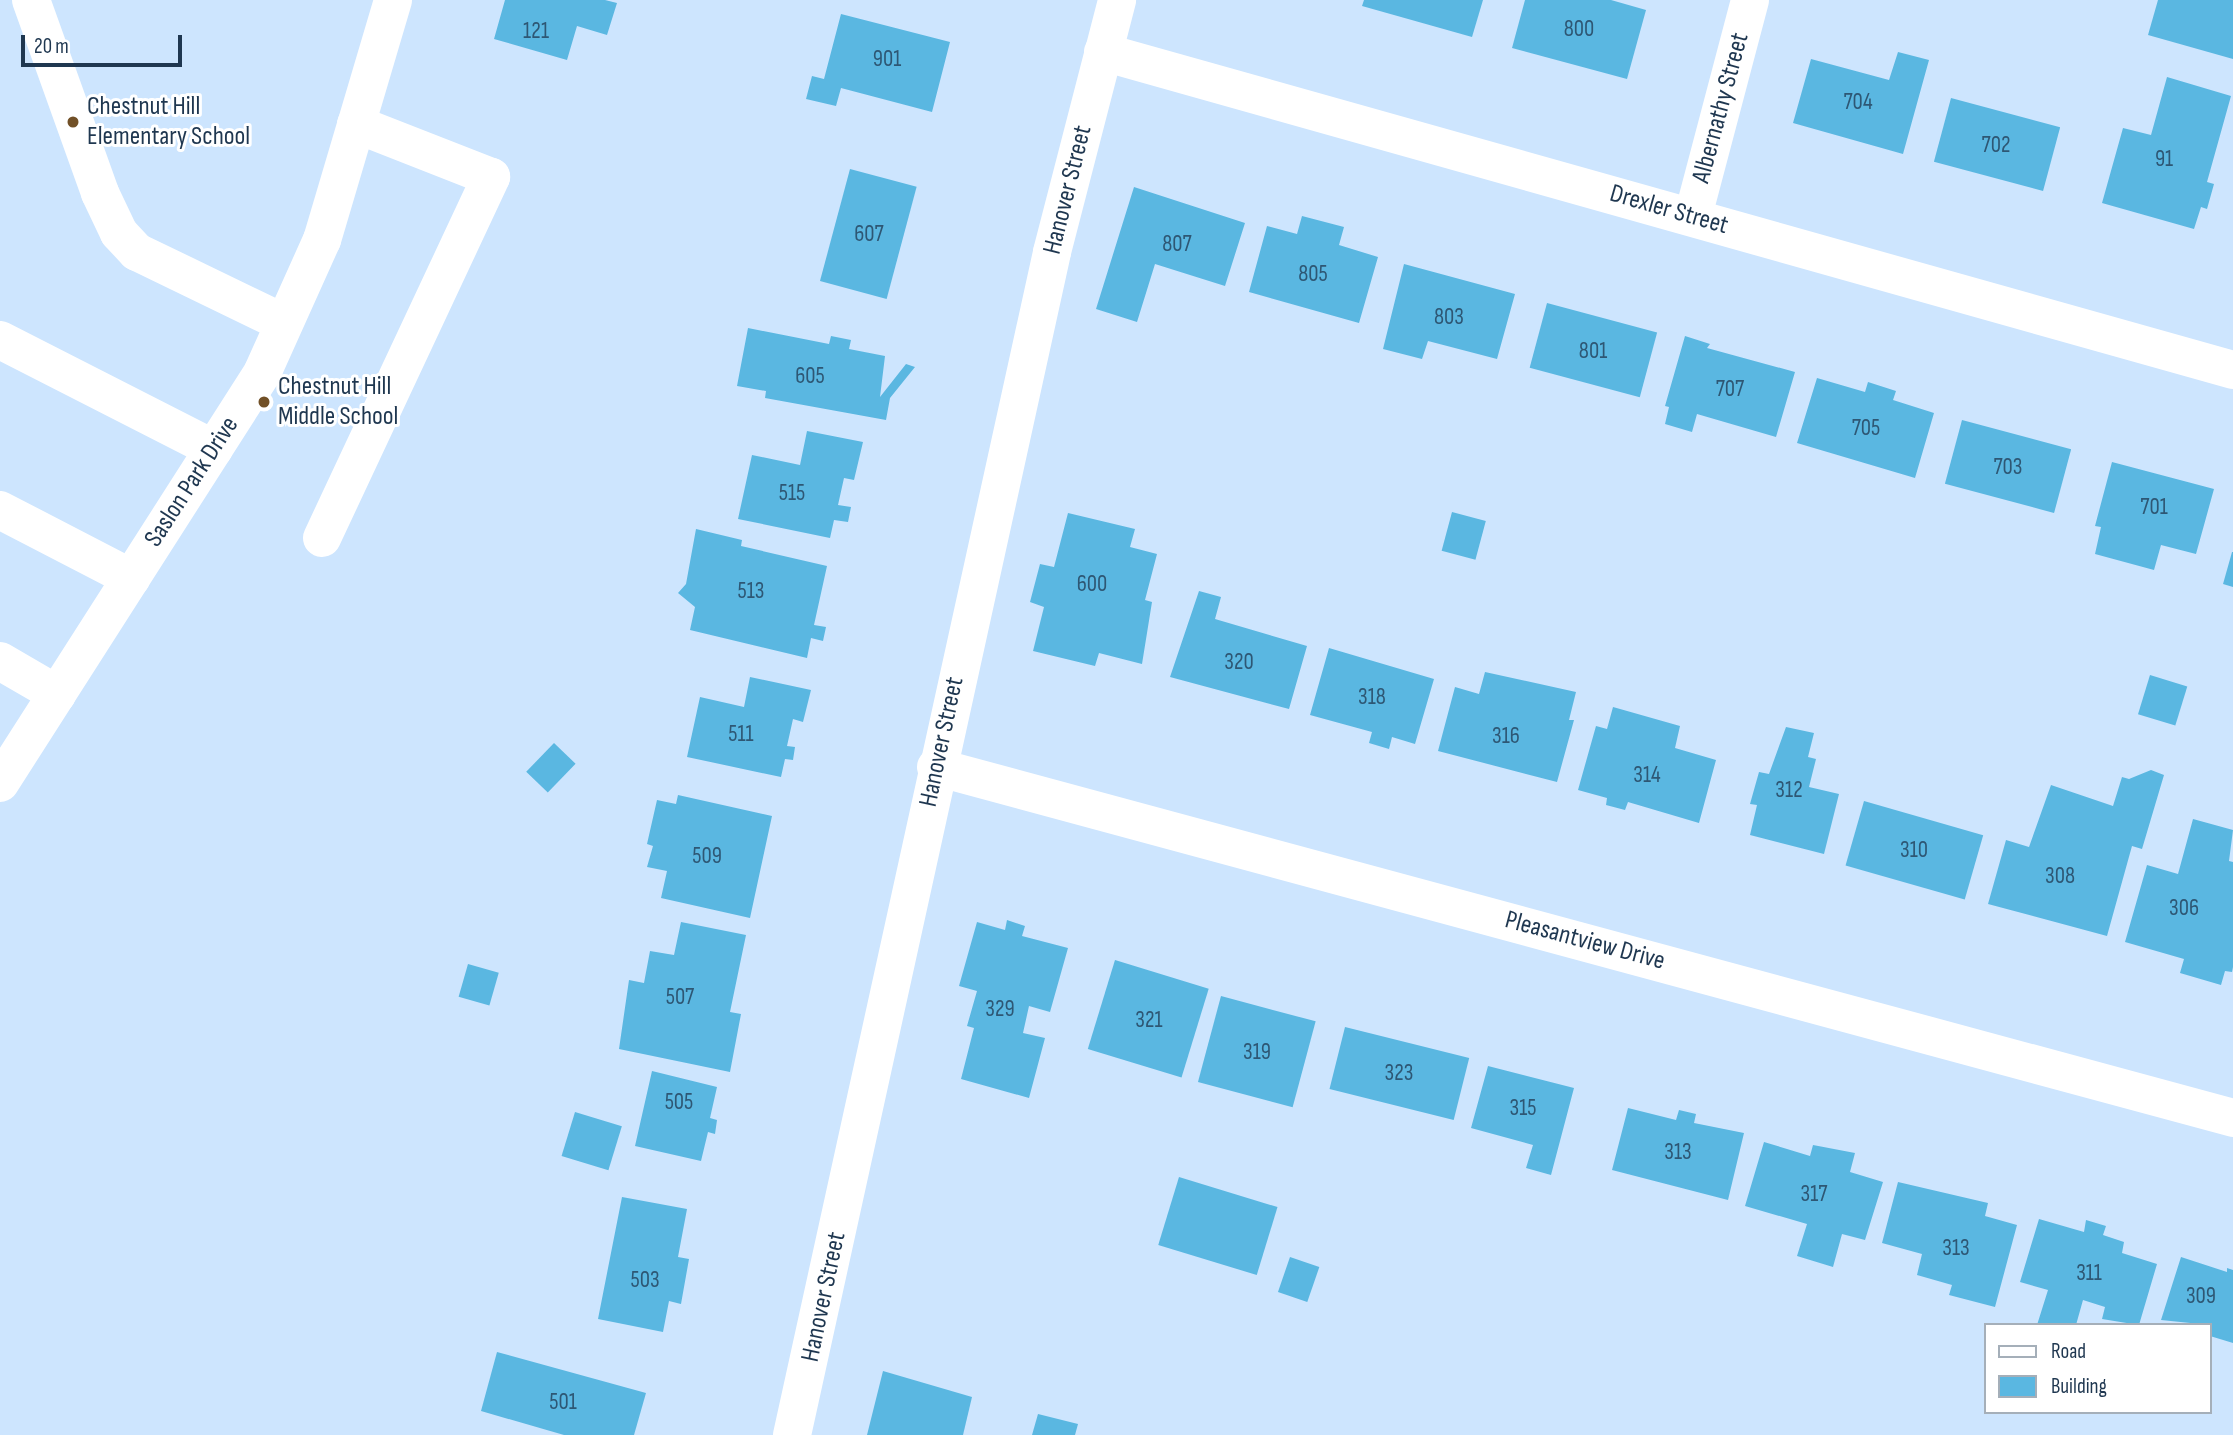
<!DOCTYPE html>
<html>
<head>
<meta charset="utf-8">
<style>
  body { margin:0 }
  #map { position:relative; width:2233px; height:1435px; overflow:hidden; background:#cde5fe; font-family:"Sofia Sans Condensed",sans-serif }
  div>[style] { position:absolute }
  .building>* { inset:0; background:#5ab7e1; transform-origin:0 0 }
  .minor>* { height:38px; margin:-19px; padding:0 19px; transform-origin:19px; border-radius:19px; background:#fff }
  .dots>* { width:19px; height:19px; translate:-50% -50%; box-sizing:border-box; border:4px solid #fff; border-radius:50% }
  span { translate:-50% -50%; white-space:nowrap; text-align:center; line-height:1.15; -webkit-text-stroke:6px #fff; paint-order:stroke }
  .number-label { font-size:23px; color:#2e5774 }
  .number-label span { -webkit-text-stroke-width:0 }
  .poi-label { font-size:26px; color:#1f3750 }
  .left { translate:0 -50%; text-align:left }
  .street-label { font-size:26px; color:#1f3750 }
  .legend { position:absolute; left:1984px; top:1323px; width:228px; height:91px; box-sizing:border-box; background:#fff; border:2px solid #a5afb9; margin:0; padding:9px 12px; list-style:none; font-size:21px; color:#1f3750 }
  .legend li { display:flex; align-items:center; gap:14px; height:35px }
  .legend b { width:35px; border:2px solid #a5afb9 }
  .scale { position:absolute; left:21px; top:35px; width:161px; height:32px; box-sizing:border-box; border:4px solid #1f3750; border-top:0; padding-left:9px; font-size:21px; line-height:24px; white-space:nowrap; color:#1f3750; -webkit-text-stroke:5px #fff; paint-order:stroke }
</style>
</head>
<body>
<div id="map">
  <div class="building">
    <div style="clip-path:polygon(505px 0,605px 0,617px 3px,607px 35px,577px 26px,567px 60px,494px 39px)"></div>
    <div style="clip-path:polygon(1364px 0,1483px 0,1472px 37px,1362px 6px)"></div>
    <div style="clip-path:polygon(1525px 0,1611px 0,1646px 10px,1627px 79px,1512px 48px)"></div>
    <div style="clip-path:polygon(2158px 0,2233px 0,2233px 59px,2148px 35px)"></div>
    <div style="clip-path:polygon(841px 14px,950px 42px,932px 112px,841px 88px,836px 106px,806px 99px,812px 76px,824px 79px)"></div>
    <div style="clip-path:polygon(1898px 52px,1929px 60px,1903px 154px,1793px 123px,1811px 59px,1889px 80px)"></div>
    <div style="clip-path:polygon(2167px 77px,2231px 96px,2207px 182px,2214px 184px,2207px 209px,2201px 207px,2194px 229px,2102px 203px,2123px 128px,2151px 135px)"></div>
    <div style="left:1951px;top:98px;width:113px;height:66px;rotate:15deg"></div>
    <div style="left:850px;top:169px;width:69px;height:116px;rotate:15deg"></div>
    <div style="clip-path:polygon(1134px 187px,1245px 223px,1225px 286px,1155px 264px,1137px 322px,1096px 309px)"></div>
    <div style="clip-path:polygon(1302px 216px,1344px 227px,1339px 245px,1378px 257px,1359px 323px,1249px 292px,1267px 226px,1297px 234px)"></div>
    <div style="clip-path:polygon(1404px 264px,1515px 294px,1497px 359px,1428px 341px,1422px 359px,1383px 349px)"></div>
    <div style="left:1547px;top:303px;width:114px;height:67px;rotate:15deg"></div>
    <div style="clip-path:polygon(748px 328px,829px 344px,831px 336px,851px 340px,849px 349px,885px 356px,880px 397px,906px 364px,915px 367px,890px 398px,886px 420px,765px 398px,766px 391px,737px 386px)"></div>
    <div style="clip-path:polygon(1685px 336px,1710px 344px,1707px 348px,1795px 372px,1776px 437px,1697px 414px,1692px 432px,1665px 424px,1669px 407px,1665px 406px)"></div>
    <div style="clip-path:polygon(1817px 378px,1865px 392px,1868px 382px,1896px 391px,1893px 400px,1934px 413px,1915px 478px,1797px 443px)"></div>
    <div style="left:1962px;top:420px;width:113px;height:66px;rotate:15deg"></div>
    <div style="clip-path:polygon(807px 431px,863px 442px,854px 480px,844px 478px,838px 505px,851px 507px,848px 522px,834px 520px,830px 538px,738px 519px,752px 455px,800px 465px)"></div>
    <div style="clip-path:polygon(2112px 462px,2214px 489px,2196px 554px,2161px 545px,2154px 570px,2095px 554px,2101px 527px,2095px 526px)"></div>
    <div style="left:1452px;top:512px;width:35px;height:40px;rotate:15deg"></div>
    <div style="clip-path:polygon(1068px 513px,1135px 529px,1130px 547px,1157px 554px,1145px 600px,1152px 602px,1142px 664px,1099px 653px,1095px 666px,1033px 651px,1044px 607px,1030px 602px,1040px 564px,1054px 567px)"></div>
    <div style="clip-path:polygon(696px 529px,742px 540px,741px 546px,827px 566px,814px 625px,826px 627px,823px 641px,811px 638px,807px 658px,690px 630px,695px 607px,678px 593px,686px 584px)"></div>
    <div style="clip-path:polygon(2232px 552px,2233px 552px,2233px 587px,2223px 584px)"></div>
    <div style="clip-path:polygon(1199px 591px,1221px 597px,1215px 619px,1307px 646px,1289px 709px,1170px 677px)"></div>
    <div style="clip-path:polygon(1329px 648px,1434px 679px,1415px 744px,1392px 737px,1389px 749px,1369px 743px,1372px 732px,1310px 715px)"></div>
    <div style="clip-path:polygon(1485px 672px,1576px 692px,1569px 720px,1574px 720px,1557px 782px,1438px 751px,1455px 687px,1479px 694px)"></div>
    <div style="left:2150px;top:675px;width:39px;height:41px;rotate:17deg"></div>
    <div style="clip-path:polygon(750px 677px,811px 690px,803px 722px,793px 719px,787px 746px,795px 747px,793px 760px,785px 759px,781px 777px,687px 757px,700px 697px,744px 707px)"></div>
    <div style="clip-path:polygon(1613px 707px,1680px 726px,1675px 748px,1716px 760px,1699px 823px,1628px 802px,1625px 810px,1606px 805px,1607px 798px,1578px 790px,1596px 726px,1607px 729px)"></div>
    <div style="clip-path:polygon(1786px 727px,1814px 733px,1808px 757px,1816px 759px,1809px 787px,1839px 794px,1824px 854px,1750px 835px,1757px 805px,1750px 804px,1759px 772px,1769px 774px)"></div>
    <div style="left:554px;top:743px;width:30px;height:40px;rotate:44deg"></div>
    <div style="clip-path:polygon(2151px 770px,2164px 775px,2142px 849px,2132px 846px,2107px 936px,1988px 904px,2006px 840px,2029px 847px,2051px 785px,2113px 806px,2122px 777px,2129px 779px)"></div>
    <div style="clip-path:polygon(678px 795px,772px 816px,750px 918px,661px 898px,667px 871px,647px 867px,653px 846px,647px 844px,657px 800px,676px 804px)"></div>
    <div style="left:1864px;top:801px;width:124px;height:67px;rotate:16deg"></div>
    <div style="clip-path:polygon(2193px 819px,2233px 830px,2229px 861px,2233px 862px,2233px 967px,2232px 972px,2225px 971px,2221px 985px,2180px 973px,2184px 959px,2125px 942px,2147px 865px,2178px 874px)"></div>
    <div style="clip-path:polygon(1007px 920px,1025px 926px,1022px 936px,1068px 948px,1050px 1012px,1029px 1006px,1023px 1033px,1045px 1038px,1029px 1098px,961px 1079px,974px 1028px,967px 1026px,977px 991px,959px 986px,977px 922px,1005px 930px)"></div>
    <div style="clip-path:polygon(681px 922px,746px 935px,730px 1012px,741px 1014px,730px 1072px,619px 1049px,629px 980px,644px 983px,650px 951px,674px 955px)"></div>
    <div style="left:1115px;top:960px;width:98px;height:93px;rotate:17deg"></div>
    <div style="left:468px;top:964px;width:32px;height:34px;rotate:16deg"></div>
    <div style="left:1221px;top:996px;width:98px;height:89px;rotate:15deg"></div>
    <div style="left:1345px;top:1027px;width:128px;height:64px;rotate:14deg"></div>
    <div style="clip-path:polygon(1488px 1066px,1574px 1088px,1551px 1175px,1526px 1168px,1533px 1145px,1471px 1128px)"></div>
    <div style="clip-path:polygon(652px 1071px,717px 1087px,710px 1118px,717px 1120px,715px 1134px,708px 1132px,701px 1161px,635px 1146px)"></div>
    <div style="clip-path:polygon(1628px 1108px,1676px 1120px,1679px 1110px,1696px 1114px,1694px 1123px,1744px 1133px,1728px 1200px,1612px 1170px)"></div>
    <div style="left:575px;top:1112px;width:49px;height:46px;rotate:17deg"></div>
    <div style="clip-path:polygon(1764px 1142px,1810px 1156px,1813px 1145px,1855px 1153px,1850px 1172px,1883px 1182px,1865px 1240px,1842px 1234px,1833px 1267px,1797px 1256px,1807px 1224px,1745px 1206px)"></div>
    <div style="left:1179px;top:1177px;width:103px;height:71px;rotate:17deg"></div>
    <div style="clip-path:polygon(1898px 1182px,1988px 1203px,1985px 1216px,2017px 1225px,1995px 1307px,1949px 1295px,1952px 1285px,1917px 1275px,1922px 1254px,1882px 1243px)"></div>
    <div style="clip-path:polygon(622px 1197px,687px 1209px,678px 1257px,689px 1259px,681px 1304px,669px 1301px,663px 1332px,598px 1319px)"></div>
    <div style="clip-path:polygon(2039px 1219px,2084px 1232px,2086px 1220px,2106px 1226px,2103px 1235px,2124px 1242px,2122px 1253px,2157px 1264px,2139px 1325px,2102px 1319px,2105px 1307px,2083px 1300px,2076px 1325px,2037px 1325px,2048px 1290px,2020px 1282px)"></div>
    <div style="left:1290px;top:1257px;width:31px;height:37px;rotate:19deg"></div>
    <div style="clip-path:polygon(2181px 1257px,2227px 1272px,2227px 1268px,2233px 1270px,2233px 1343px,2210px 1336px,2210px 1325px,2161px 1320px)"></div>
    <div style="clip-path:polygon(497px 1352px,646px 1393px,634px 1435px,564px 1435px,481px 1411px)"></div>
    <div style="clip-path:polygon(883px 1371px,972px 1397px,963px 1435px,867px 1435px)"></div>
    <div style="clip-path:polygon(1038px 1414px,1078px 1424px,1075px 1435px,1032px 1435px)"></div>
  </div>
  <div class="minor">
    <div style="left:31px;top:0;width:205px;rotate:70.3deg"></div>
    <div style="left:100px;top:193px;width:44px;rotate:64.6deg"></div>
    <div style="left:119px;top:233px;width:26px;rotate:47deg"></div>
    <div style="left:137px;top:252px;width:163px;rotate:25.8deg"></div>
    <div style="left:1103px;top:52px;width:1174px;rotate:15.72deg"></div>
    <div style="left:1693px;top:216px;width:223px;rotate:-75.2deg"></div>
    <div style="left:0;top:340px;width:240px;rotate:27deg"></div>
    <div style="left:0;top:510px;width:148px;rotate:27.4deg"></div>
    <div style="left:322px;top:538px;width:399px;rotate:-64.9deg"></div>
    <div style="left:491px;top:177px;width:145px;rotate:-158.6deg"></div>
    <div style="left:0;top:661px;width:66px;rotate:30.1deg"></div>
    <div style="left:936px;top:767px;width:1344px;rotate:15.14deg"></div>
    <div style="left:0;top:783px;width:489px;rotate:-57.4deg"></div>
    <div style="left:263px;top:371px;width:144px;rotate:-65.8deg"></div>
    <div style="left:322px;top:240px;width:250px;rotate:-73.5deg"></div>
    <div style="left:792px;top:1435px;width:1211px;rotate:-77.6deg"></div>
    <div style="left:1052px;top:252px;width:260px;rotate:-75.5deg"></div>
  </div>
  <div class="dots">
    <div style="left:73px;top:122px;background:#715027"></div>
    <div style="left:264px;top:402px;background:#715027"></div>
  </div>
  <div class="number-label">
    <span style="left:1579px;top:29px">800</span>
    <span style="left:536px;top:31px">121</span>
    <span style="left:887px;top:59px">901</span>
    <span style="left:1858px;top:102px">704</span>
    <span style="left:1996px;top:145px">702</span>
    <span style="left:2164px;top:159px">91</span>
    <span style="left:869px;top:234px">607</span>
    <span style="left:1177px;top:244px">807</span>
    <span style="left:1313px;top:274px">805</span>
    <span style="left:1449px;top:317px">803</span>
    <span style="left:1593px;top:351px">801</span>
    <span style="left:810px;top:376px">605</span>
    <span style="left:1730px;top:389px">707</span>
    <span style="left:1866px;top:428px">705</span>
    <span style="left:2008px;top:467px">703</span>
    <span style="left:792px;top:493px">515</span>
    <span style="left:2154px;top:507px">701</span>
    <span style="left:1092px;top:584px">600</span>
    <span style="left:751px;top:591px">513</span>
    <span style="left:1239px;top:662px">320</span>
    <span style="left:1372px;top:697px">318</span>
    <span style="left:741px;top:734px">511</span>
    <span style="left:1506px;top:736px">316</span>
    <span style="left:1647px;top:775px">314</span>
    <span style="left:1789px;top:790px">312</span>
    <span style="left:1914px;top:850px">310</span>
    <span style="left:707px;top:856px">509</span>
    <span style="left:2060px;top:876px">308</span>
    <span style="left:2184px;top:908px">306</span>
    <span style="left:680px;top:997px">507</span>
    <span style="left:1000px;top:1009px">329</span>
    <span style="left:1149px;top:1020px">321</span>
    <span style="left:1257px;top:1052px">319</span>
    <span style="left:1399px;top:1073px">323</span>
    <span style="left:679px;top:1102px">505</span>
    <span style="left:1523px;top:1108px">315</span>
    <span style="left:1678px;top:1152px">313</span>
    <span style="left:1814px;top:1194px">317</span>
    <span style="left:1956px;top:1248px">313</span>
    <span style="left:2089px;top:1273px">311</span>
    <span style="left:645px;top:1280px">503</span>
    <span style="left:2201px;top:1296px">309</span>
    <span style="left:563px;top:1402px">501</span>
  </div>
  <div class="poi-label">
    <span class="left" style="left:87px;top:122px">Chestnut Hill<br>Elementary School</span>
    <span class="left" style="left:278px;top:402px">Chestnut Hill<br>Middle School</span>
  </div>
  <div class="street-label">
    <span style="left:1721px;top:108px;rotate:-75deg">Albernathy Street</span>
    <span style="left:1068px;top:190px;rotate:-76deg">Hanover Street</span>
    <span style="left:1669px;top:210px;rotate:16deg">Drexler Street</span>
    <span style="left:192px;top:482px;rotate:-57deg">Saslon Park Drive</span>
    <span style="left:942px;top:742px;rotate:-78deg">Hanover Street</span>
    <span style="left:1585px;top:941px;rotate:15deg">Pleasantview Drive</span>
    <span style="left:824px;top:1297px;rotate:-78deg">Hanover Street</span>
  </div>
  <ul class="legend">
  <li><b style="height:9px;background:#fff"></b>Road</li>
  <li><b style="height:19px;background:#5ab7e1"></b>Building</li>
  </ul>
  <div class="scale">20 m</div>
</div>
</body>
</html>
